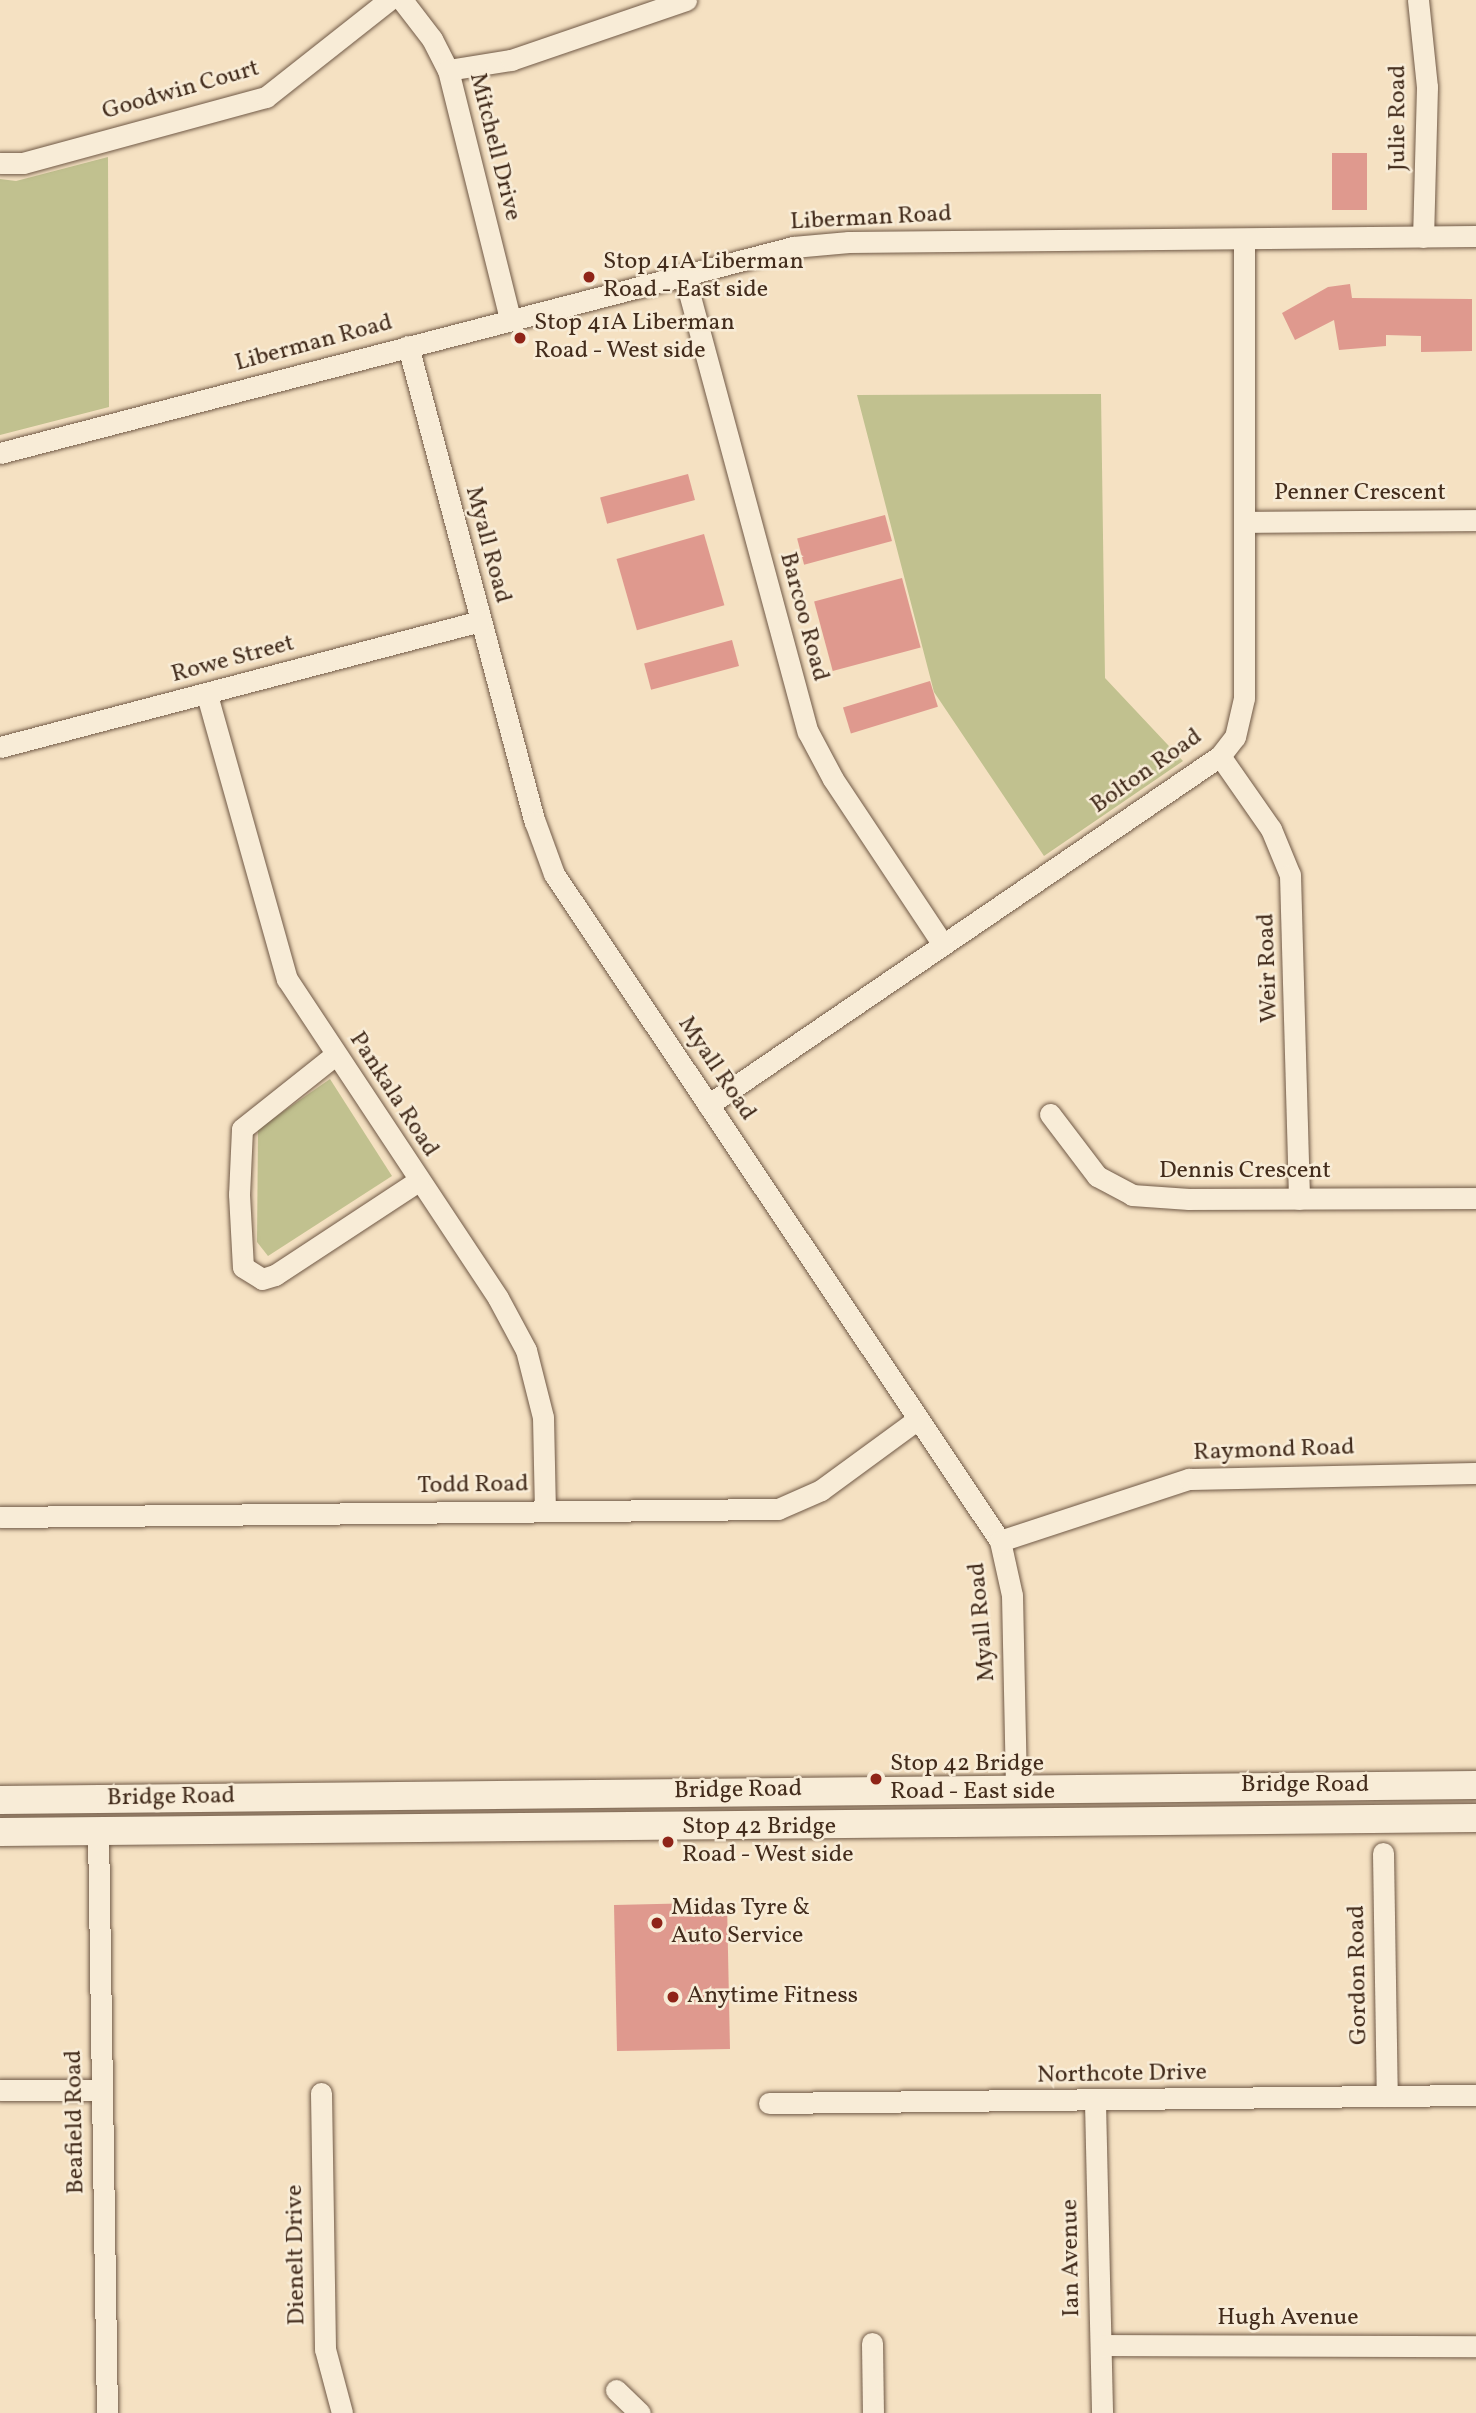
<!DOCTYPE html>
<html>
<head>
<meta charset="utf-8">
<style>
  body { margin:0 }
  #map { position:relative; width:1476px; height:2413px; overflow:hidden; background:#f5e1c2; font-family:Vollkorn,serif }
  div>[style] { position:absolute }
  .green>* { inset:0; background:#c1c18f }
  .building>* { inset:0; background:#df998e; transform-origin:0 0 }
  .roads { filter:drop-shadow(0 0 2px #705946) drop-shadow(0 0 2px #705946) }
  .minor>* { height:21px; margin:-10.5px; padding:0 10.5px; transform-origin:10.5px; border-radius:10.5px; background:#f8ecd7 }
  .secondary>* { height:28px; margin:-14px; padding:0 14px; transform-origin:14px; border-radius:14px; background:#f8ecd7 }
  .dots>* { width:19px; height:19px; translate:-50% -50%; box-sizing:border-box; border:4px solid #f8ecd7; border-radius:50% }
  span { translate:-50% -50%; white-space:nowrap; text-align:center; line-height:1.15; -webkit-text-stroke:5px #f8ecd7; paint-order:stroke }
  .street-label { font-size:24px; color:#432c1c }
  .poi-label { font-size:24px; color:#432c1c }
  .left { translate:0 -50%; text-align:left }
</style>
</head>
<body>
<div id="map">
  <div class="green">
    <div style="clip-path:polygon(108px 157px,109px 407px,0 435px,0 179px,16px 181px)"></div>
    <div style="clip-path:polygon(1101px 394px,1105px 678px,1183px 761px,1044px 856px,934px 692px,857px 395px)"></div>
    <div style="clip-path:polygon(330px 1079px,392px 1176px,268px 1256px,257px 1242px,258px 1129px)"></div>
  </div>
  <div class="building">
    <div style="left:1332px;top:153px;width:35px;height:57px"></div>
    <div style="clip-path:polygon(1350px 284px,1352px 298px,1472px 299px,1472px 351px,1421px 352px,1421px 336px,1386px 335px,1386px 346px,1339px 350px,1334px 320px,1295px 340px,1282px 313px,1328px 287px)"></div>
    <div style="left:688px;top:474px;width:27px;height:91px;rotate:75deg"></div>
    <div style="left:885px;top:515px;width:27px;height:91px;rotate:75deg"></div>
    <div style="left:704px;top:534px;width:74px;height:91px;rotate:74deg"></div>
    <div style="left:902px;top:578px;width:72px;height:91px;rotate:75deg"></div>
    <div style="left:732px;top:640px;width:27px;height:91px;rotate:75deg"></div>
    <div style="left:930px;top:681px;width:27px;height:91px;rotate:73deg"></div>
    <div style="clip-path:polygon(700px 1903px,727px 1903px,730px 2049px,617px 2051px,614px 1905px)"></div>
  </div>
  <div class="roads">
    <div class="minor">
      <div style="left:402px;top:0;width:49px;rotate:52.4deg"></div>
      <div style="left:432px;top:39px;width:35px;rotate:63deg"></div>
      <div style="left:448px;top:70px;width:256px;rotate:76deg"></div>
      <div style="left:1418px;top:0;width:87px;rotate:84.1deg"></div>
      <div style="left:1427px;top:87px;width:150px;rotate:91.5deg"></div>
      <div style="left:448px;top:70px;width:64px;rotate:-9deg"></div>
      <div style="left:511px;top:60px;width:185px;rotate:-18.9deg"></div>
      <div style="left:0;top:163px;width:23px"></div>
      <div style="left:23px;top:163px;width:252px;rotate:-15.2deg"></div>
      <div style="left:266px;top:97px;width:157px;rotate:-38.3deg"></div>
      <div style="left:684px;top:274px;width:474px;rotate:74.9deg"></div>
      <div style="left:808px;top:732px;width:53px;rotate:62deg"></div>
      <div style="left:833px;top:779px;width:197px;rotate:56.4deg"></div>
      <div style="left:408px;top:346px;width:493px;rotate:75.1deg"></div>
      <div style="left:535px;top:822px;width:55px;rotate:69.9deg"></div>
      <div style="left:554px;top:874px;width:802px;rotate:56.23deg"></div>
      <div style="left:1000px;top:1541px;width:55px;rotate:77.5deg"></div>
      <div style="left:1012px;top:1595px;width:193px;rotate:88.8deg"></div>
      <div style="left:0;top:453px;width:819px;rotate:-14.56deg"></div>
      <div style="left:793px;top:247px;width:56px;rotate:-5.1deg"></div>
      <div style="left:849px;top:242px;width:627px;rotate:-0.55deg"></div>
      <div style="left:1244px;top:522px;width:232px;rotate:-0.5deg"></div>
      <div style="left:207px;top:695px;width:295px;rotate:74.3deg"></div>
      <div style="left:287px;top:979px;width:382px;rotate:56.5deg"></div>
      <div style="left:498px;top:1298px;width:59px;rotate:61.7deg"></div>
      <div style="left:526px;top:1350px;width:69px;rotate:75.8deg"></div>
      <div style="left:543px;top:1417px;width:94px;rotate:88.8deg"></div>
      <div style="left:0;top:747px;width:496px;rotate:-14.7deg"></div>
      <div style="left:1220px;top:756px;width:89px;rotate:55.1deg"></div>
      <div style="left:1271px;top:829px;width:50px;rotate:67.6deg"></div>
      <div style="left:1290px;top:875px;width:324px;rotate:88.4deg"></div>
      <div style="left:335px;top:1055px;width:119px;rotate:141.5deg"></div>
      <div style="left:242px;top:1129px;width:65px;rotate:92.6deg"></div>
      <div style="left:239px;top:1194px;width:73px;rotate:86.9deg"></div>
      <div style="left:243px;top:1267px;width:22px;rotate:32deg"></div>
      <div style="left:262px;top:1279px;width:14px;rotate:-17deg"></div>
      <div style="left:275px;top:1275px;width:171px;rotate:-33.3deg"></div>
      <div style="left:708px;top:1105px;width:620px;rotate:-34.28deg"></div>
      <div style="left:1220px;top:756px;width:24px;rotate:-52deg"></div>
      <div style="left:1235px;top:737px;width:40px;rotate:-77deg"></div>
      <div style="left:1244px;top:698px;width:459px;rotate:-90deg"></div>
      <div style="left:1050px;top:1114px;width:78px;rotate:52.8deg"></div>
      <div style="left:1097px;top:1176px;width:40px;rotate:28deg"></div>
      <div style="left:1132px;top:1195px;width:57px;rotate:4deg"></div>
      <div style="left:1189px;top:1199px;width:287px;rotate:-0.2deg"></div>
      <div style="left:0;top:1517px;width:778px;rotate:-0.59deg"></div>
      <div style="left:778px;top:1509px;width:47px;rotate:-23.8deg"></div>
      <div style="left:821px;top:1490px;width:120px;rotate:-36.2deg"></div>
      <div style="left:1000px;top:1541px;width:199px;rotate:-18.2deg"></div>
      <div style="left:1189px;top:1479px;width:287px;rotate:-1.2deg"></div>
      <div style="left:98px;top:1830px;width:583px;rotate:89.12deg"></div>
      <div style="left:1383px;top:1853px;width:243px;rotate:89.1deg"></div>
      <div style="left:0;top:2090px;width:102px"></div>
      <div style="left:321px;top:2093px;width:256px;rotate:89.1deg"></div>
      <div style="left:325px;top:2349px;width:66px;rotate:75.1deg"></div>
      <div style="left:1095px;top:2102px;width:311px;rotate:88.7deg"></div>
      <div style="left:769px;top:2103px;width:707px;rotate:-0.65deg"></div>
      <div style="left:872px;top:2343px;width:70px;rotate:89.2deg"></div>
      <div style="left:1101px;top:2345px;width:375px;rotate:0.2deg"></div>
      <div style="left:616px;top:2390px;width:33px;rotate:44deg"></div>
    </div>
    <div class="secondary">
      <div style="left:0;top:1800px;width:1476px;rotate:-0.58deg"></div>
      <div style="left:0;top:1832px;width:1476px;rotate:-0.54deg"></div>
    </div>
  </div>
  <div class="dots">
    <div style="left:589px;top:277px;background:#8f2418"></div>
    <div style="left:520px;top:338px;background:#8f2418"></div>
    <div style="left:876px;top:1779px;background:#8f2418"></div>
    <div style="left:668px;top:1842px;background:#8f2418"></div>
    <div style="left:657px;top:1923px;background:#8f2418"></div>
    <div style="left:673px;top:1997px;background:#8f2418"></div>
  </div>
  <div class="street-label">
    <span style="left:181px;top:91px;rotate:-16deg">Goodwin Court</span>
    <span style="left:1399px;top:118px;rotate:-90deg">Julie Road</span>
    <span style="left:494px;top:147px;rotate:76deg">Mitchell Drive</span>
    <span style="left:871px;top:219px;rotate:-3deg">Liberman Road</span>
    <span style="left:314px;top:344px;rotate:-15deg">Liberman Road</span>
    <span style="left:1360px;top:494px">Penner Crescent</span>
    <span style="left:487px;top:545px;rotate:75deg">Myall Road</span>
    <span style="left:803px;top:617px;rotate:75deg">Barcoo Road</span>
    <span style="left:233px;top:660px;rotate:-15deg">Rowe Street</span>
    <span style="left:1147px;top:772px;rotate:-35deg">Bolton Road</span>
    <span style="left:1269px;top:968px;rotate:-92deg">Weir Road</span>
    <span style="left:716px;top:1069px;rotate:56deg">Myall Road</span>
    <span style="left:393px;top:1095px;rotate:57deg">Pankala Road</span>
    <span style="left:1245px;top:1172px">Dennis Crescent</span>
    <span style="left:1274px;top:1451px;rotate:-2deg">Raymond Road</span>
    <span style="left:473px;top:1486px;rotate:-1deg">Todd Road</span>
    <span style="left:983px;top:1622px;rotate:-95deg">Myall Road</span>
    <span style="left:1305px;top:1786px">Bridge Road</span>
    <span style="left:738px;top:1791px;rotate:-1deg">Bridge Road</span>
    <span style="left:171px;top:1798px;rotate:-1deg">Bridge Road</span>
    <span style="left:1359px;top:1975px;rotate:-91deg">Gordon Road</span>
    <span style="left:1122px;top:2075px;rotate:-1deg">Northcote Drive</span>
    <span style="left:76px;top:2122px;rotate:-91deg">Beafield Road</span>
    <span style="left:297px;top:2255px;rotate:-91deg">Dienelt Drive</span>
    <span style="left:1072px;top:2258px;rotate:-91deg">Ian Avenue</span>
    <span style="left:1288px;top:2319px">Hugh Avenue</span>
  </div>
  <div class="poi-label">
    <span class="left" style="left:603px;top:277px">Stop 41A Liberman<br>Road - East side</span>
    <span class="left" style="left:534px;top:338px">Stop 41A Liberman<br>Road - West side</span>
    <span class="left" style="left:890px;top:1779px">Stop 42 Bridge<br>Road - East side</span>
    <span class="left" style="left:682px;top:1842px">Stop 42 Bridge<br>Road - West side</span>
    <span class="left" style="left:671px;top:1923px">Midas Tyre &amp;<br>Auto Service</span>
    <span class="left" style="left:687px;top:1997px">Anytime Fitness</span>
  </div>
</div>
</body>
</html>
